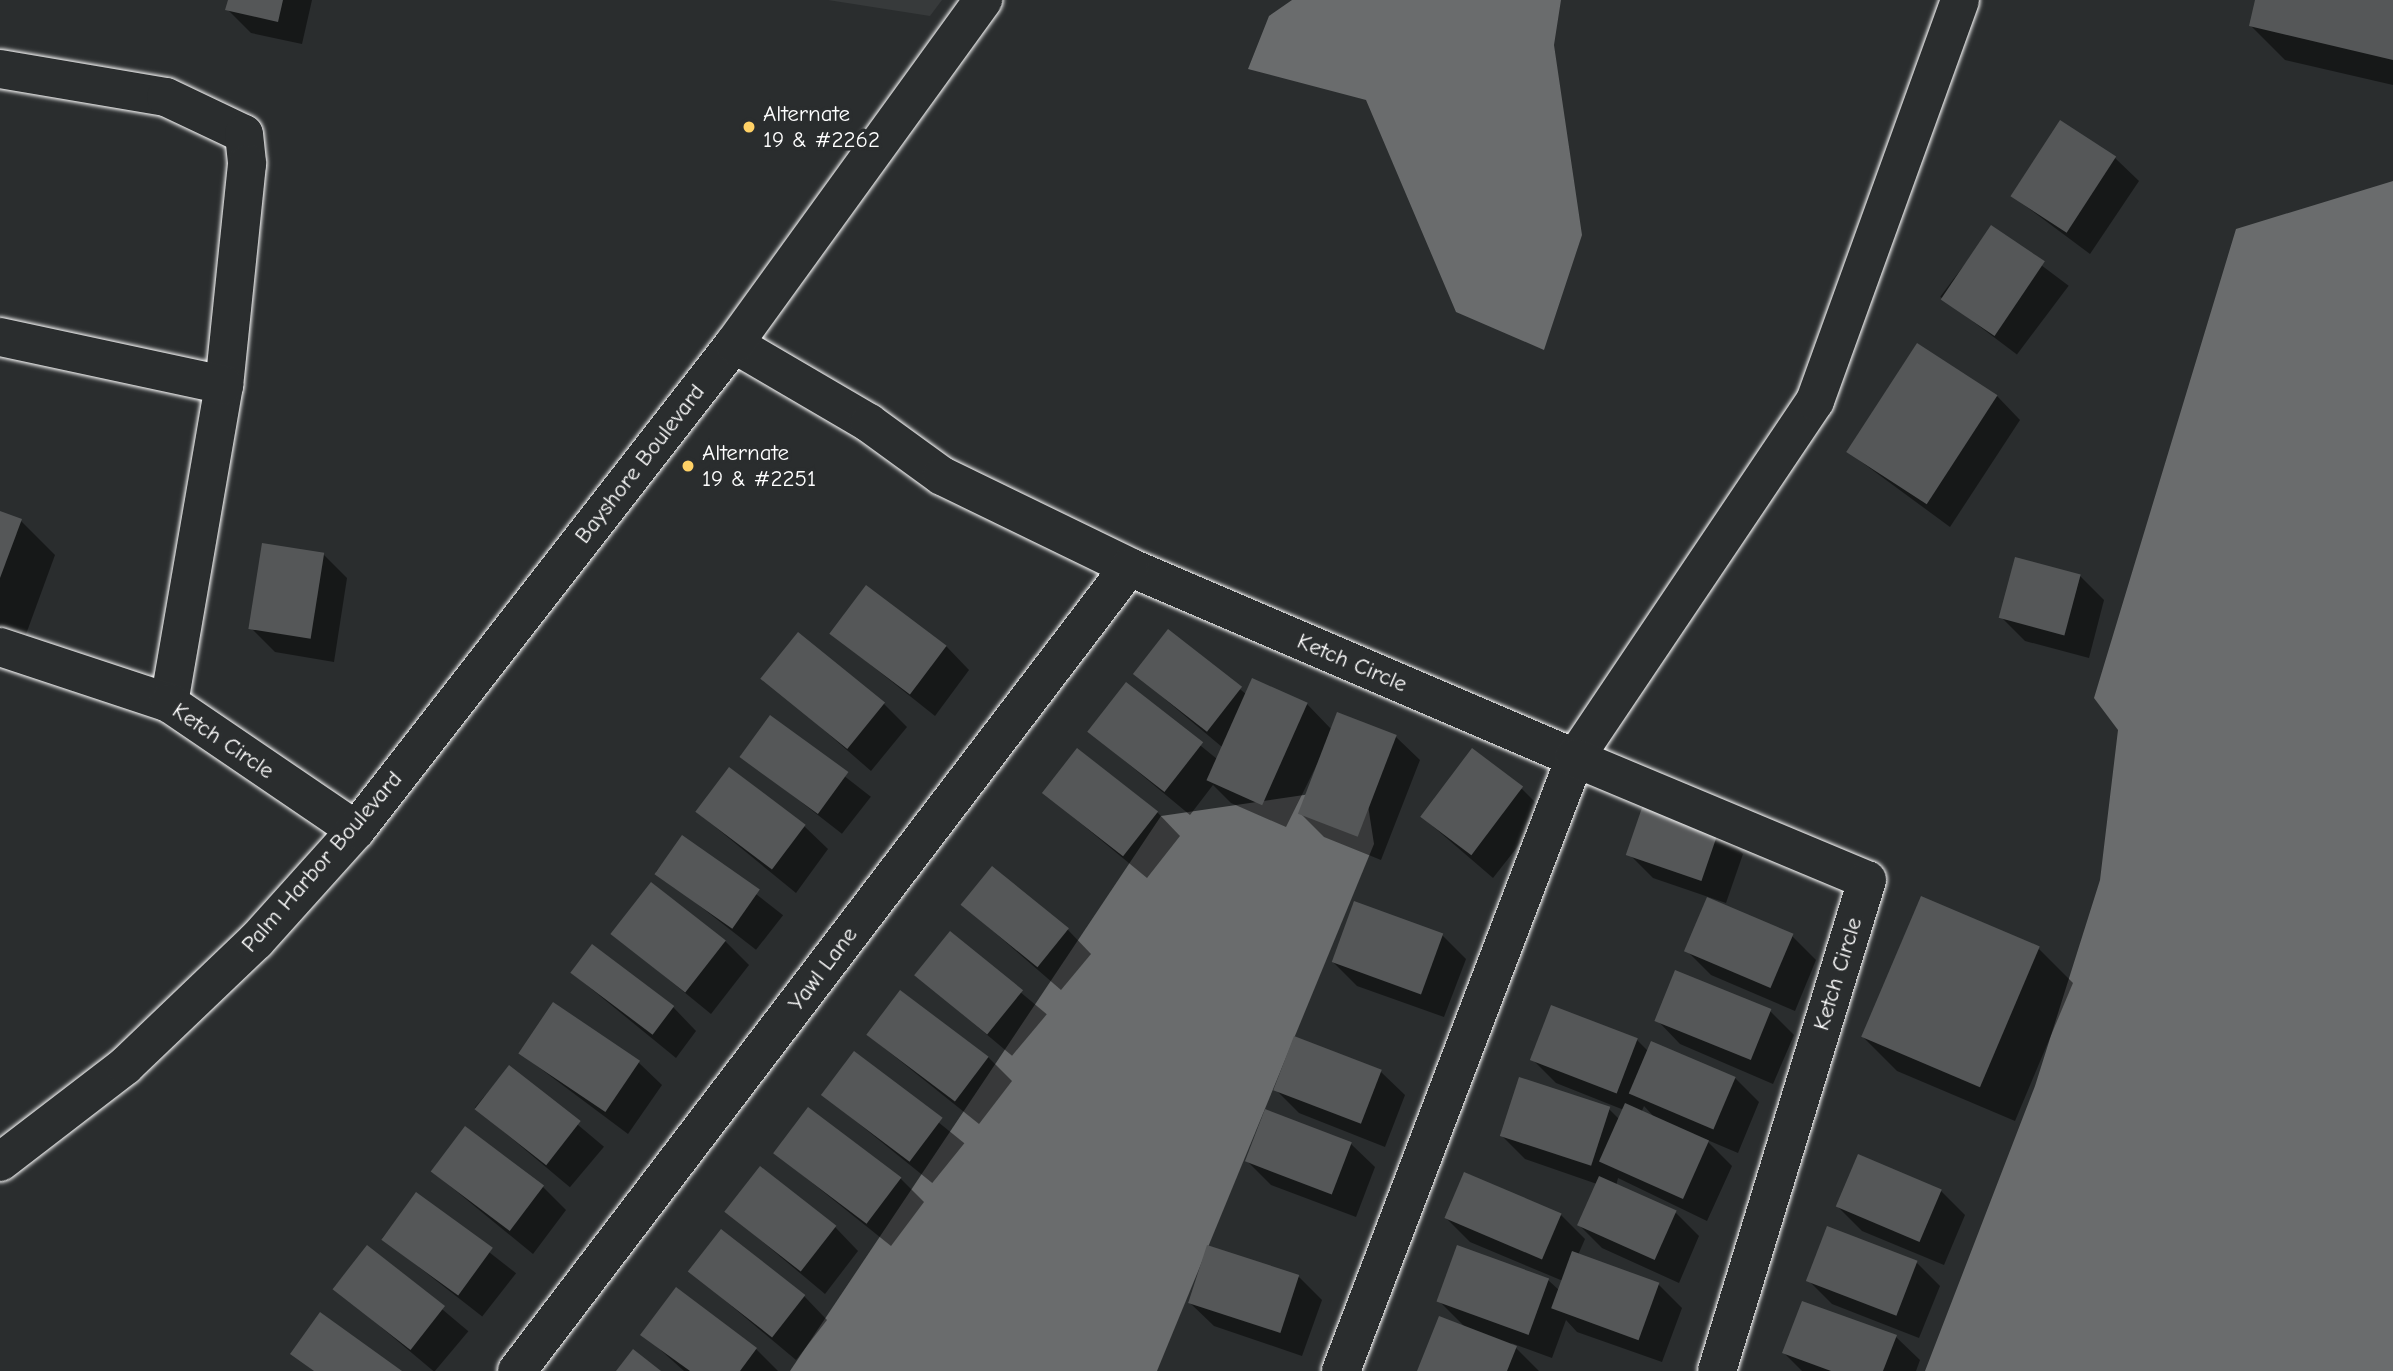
<!DOCTYPE html>
<html>
<head>
<meta charset="utf-8">
<style>
  body { margin:0 }
  #map { position:relative; width:2393px; height:1371px; overflow:hidden; background:#2a2d2e; font-family:"Comic Neue",sans-serif }
  div>[style] { position:absolute }
  .built>* { inset:0; background:#373a3b }
  .water>* { inset:0; background:#6a6c6d }
  .shadow>* { inset:0; background:#0007; transform-origin:0 0 }
  .building>* { inset:0; background:#555758; transform-origin:0 0 }
  .roads { filter:drop-shadow(0 0 2px #fff) drop-shadow(0 0 2px #fff) }
  .minor>* { height:38px; margin:-19px; padding:0 19px; transform-origin:19px; border-radius:19px; background:#2a2d2e }
  .major>* { height:38px; margin:-19px; padding:0 19px; transform-origin:19px; border-radius:19px; background:#2a2d2e }
  .dots>* { width:19px; height:19px; translate:-50% -50%; box-sizing:border-box; border:4px solid #2a2d2e; border-radius:50% }
  span { translate:-50% -50%; white-space:nowrap; text-align:center; line-height:1.15; -webkit-text-stroke:7px #2a2d2e; paint-order:stroke }
  .poi-label { font-size:23px; color:#fff }
  .left { translate:0 -50%; text-align:left }
  .street-label { font-size:23px; color:#fff }
</style>
</head>
<body>
<div id="map">
  <div class="built">
    <div style="clip-path:polygon(828px 0,942px 0,930px 16px)"></div>
  </div>
  <div class="water">
    <div style="clip-path:polygon(1292px 0,1561px 0,1554px 45px,1582px 235px,1544px 350px,1456px 312px,1366px 100px,1248px 69px,1269px 16px)"></div>
    <div style="clip-path:polygon(2393px 181px,2393px 1371px,1925px 1371px,2035px 1086px,2100px 880px,2118px 730px,2094px 698px,2236px 229px)"></div>
    <div style="clip-path:polygon(1365px 786px,1374px 844px,1157px 1371px,790px 1371px,1161px 816px)"></div>
  </div>
  <div class="shadow">
    <div style="clip-path:polygon(229px 0,312px 0,302px 44px,251px 33px,227px 9px)"></div>
    <div style="clip-path:polygon(2257px 0,2393px 0,2393px 85px,2285px 60px,2251px 26px)"></div>
    <div style="clip-path:polygon(2115px 158px,2139px 181px,2090px 254px,2012px 196px)"></div>
    <div style="left:1992px;top:228px;width:96px;height:86px;rotate:37deg"></div>
    <div style="clip-path:polygon(1997px 396px,2020px 420px,1950px 527px,1848px 452px)"></div>
    <div style="clip-path:polygon(0 513px,21px 521px,55px 555px,25px 637px,0 628px)"></div>
    <div style="clip-path:polygon(323px 554px,347px 578px,334px 662px,275px 652px,251px 628px)"></div>
    <div style="clip-path:polygon(2080px 576px,2104px 600px,2089px 658px,2025px 641px,2002px 618px)"></div>
    <div style="clip-path:polygon(1169px 632px,1246px 694px,1307px 704px,1332px 730px,1396px 737px,1420px 760px,1381px 860px,1324px 837px,1300px 813px,1328px 742px,1286px 827px,1231px 803px,1213px 785px,1190px 815px,1090px 732px,1126px 685px,1217px 759px,1222px 747px,1135px 674px)"></div>
    <div style="clip-path:polygon(832px 634px,946px 646px,969px 670px,935px 716px)"></div>
    <div style="clip-path:polygon(763px 677px,883px 703px,907px 727px,871px 771px)"></div>
    <div style="left:770px;top:718px;width:128px;height:47px;rotate:38deg"></div>
    <div style="clip-path:polygon(1522px 789px,1545px 812px,1493px 878px,1421px 816px)"></div>
    <div style="clip-path:polygon(1044px 793px,1157px 812px,1180px 836px,1147px 878px)"></div>
    <div style="clip-path:polygon(697px 812px,804px 826px,828px 849px,796px 893px)"></div>
    <div style="clip-path:polygon(1720px 830px,1743px 854px,1726px 903px,1653px 878px,1629px 854px)"></div>
    <div style="left:683px;top:837px;width:127px;height:44px;rotate:38deg"></div>
    <div style="clip-path:polygon(1708px 900px,1792px 936px,1816px 960px,1795px 1011px,1711px 975px,1687px 951px)"></div>
    <div style="clip-path:polygon(963px 905px,1068px 930px,1091px 954px,1061px 990px)"></div>
    <div style="clip-path:polygon(613px 934px,725px 941px,749px 965px,711px 1014px)"></div>
    <div style="left:951px;top:934px;width:125px;height:54px;rotate:40deg"></div>
    <div style="clip-path:polygon(1442px 935px,1466px 959px,1444px 1017px,1357px 986px,1333px 962px)"></div>
    <div style="clip-path:polygon(2039px 949px,2073px 983px,2015px 1121px,1897px 1071px,1863px 1037px)"></div>
    <div style="clip-path:polygon(572px 973px,673px 1007px,696px 1031px,676px 1058px)"></div>
    <div style="clip-path:polygon(1770px 1011px,1794px 1035px,1773px 1084px,1680px 1044px,1657px 1020px)"></div>
    <div style="clip-path:polygon(868px 1035px,988px 1057px,1012px 1081px,979px 1124px)"></div>
    <div style="clip-path:polygon(evenodd,1637px 1040px,1648px 1051px,1735px 1078px,1759px 1102px,1738px 1153px,1705px 1139px,1732px 1166px,1707px 1221px,1618px 1178px,1616px 1186px,1676px 1213px,1699px 1236px,1679px 1283px,1602px 1248px,1579px 1225px,1597px 1184px,1525px 1159px,1501px 1135px,1609px 1109px,1619px 1119px,1624px 1110px,1556px 1083px,1532px 1059px,1637px 1040px,1644px 1106px,1656px 1119px,1641px 1113px,1644px 1106px)"></div>
    <div style="clip-path:polygon(521px 1054px,638px 1062px,662px 1085px,628px 1134px)"></div>
    <div style="left:854px;top:1054px;width:142px;height:51px;rotate:39deg"></div>
    <div style="left:509px;top:1067px;width:124px;height:53px;rotate:40deg"></div>
    <div style="clip-path:polygon(1381px 1072px,1405px 1095px,1385px 1147px,1299px 1113px,1275px 1089px)"></div>
    <div style="clip-path:polygon(1351px 1144px,1375px 1167px,1356px 1217px,1271px 1185px,1247px 1161px)"></div>
    <div style="clip-path:polygon(775px 1153px,900px 1178px,924px 1202px,891px 1246px)"></div>
    <div style="clip-path:polygon(433px 1172px,542px 1186px,566px 1210px,533px 1254px)"></div>
    <div style="clip-path:polygon(1941px 1191px,1965px 1215px,1944px 1265px,1862px 1231px,1838px 1207px)"></div>
    <div style="left:416px;top:1195px;width:127px;height:55px;rotate:38deg"></div>
    <div style="clip-path:polygon(726px 1211px,835px 1227px,858px 1251px,825px 1294px)"></div>
    <div style="clip-path:polygon(1561px 1215px,1585px 1239px,1578px 1255px,1658px 1284px,1682px 1308px,1662px 1362px,1577px 1332px,1566px 1320px,1552px 1358px,1511px 1343px,1539px 1371px,1419px 1371px,1466px 1328px,1439px 1301px,1459px 1247px,1548px 1280px,1560px 1291px,1563px 1281px,1470px 1242px,1446px 1218px)"></div>
    <div style="left:368px;top:1247px;width:131px;height:53px;rotate:40deg"></div>
    <div style="clip-path:polygon(1916px 1262px,1940px 1286px,1919px 1338px,1832px 1304px,1808px 1280px)"></div>
    <div style="clip-path:polygon(690px 1271px,804px 1296px,827px 1320px,796px 1360px)"></div>
    <div style="clip-path:polygon(1298px 1276px,1322px 1300px,1302px 1356px,1214px 1326px,1190px 1303px)"></div>
    <div style="clip-path:polygon(643px 1334px,756px 1349px,778px 1371px,684px 1371px)"></div>
    <div style="clip-path:polygon(1896px 1337px,1920px 1360px,1916px 1371px,1802px 1371px,1784px 1353px)"></div>
  </div>
  <div class="building">
    <div style="clip-path:polygon(228px 0,283px 0,278px 22px,225px 10px)"></div>
    <div style="clip-path:polygon(2255px 0,2393px 0,2393px 60px,2249px 26px)"></div>
    <div style="left:2060px;top:120px;width:67px;height:91px;rotate:33deg"></div>
    <div style="left:1991px;top:225px;width:65px;height:90px;rotate:34deg"></div>
    <div style="left:1917px;top:343px;width:96px;height:130px;rotate:33deg"></div>
    <div style="clip-path:polygon(0 511px,22px 519px,0 578px)"></div>
    <div style="left:262px;top:543px;width:63px;height:87px;rotate:9deg"></div>
    <div style="left:2015px;top:557px;width:68px;height:63px;rotate:15deg"></div>
    <div style="left:866px;top:585px;width:101px;height:61px;rotate:37deg"></div>
    <div style="left:1168px;top:629px;width:94px;height:57px;rotate:38deg"></div>
    <div style="left:798px;top:632px;width:112px;height:60px;rotate:39deg"></div>
    <div style="left:1252px;top:678px;width:61px;height:112px;rotate:24deg"></div>
    <div style="left:1126px;top:682px;width:98px;height:63px;rotate:38deg"></div>
    <div style="left:1337px;top:712px;width:64px;height:109px;rotate:21deg"></div>
    <div style="left:770px;top:715px;width:97px;height:52px;rotate:36deg"></div>
    <div style="left:1077px;top:748px;width:103px;height:57px;rotate:38deg"></div>
    <div style="left:1472px;top:748px;width:64px;height:86px;rotate:37deg"></div>
    <div style="left:729px;top:767px;width:96px;height:56px;rotate:37deg"></div>
    <div style="left:1644px;top:802px;width:80px;height:56px;rotate:19deg"></div>
    <div style="left:682px;top:835px;width:95px;height:48px;rotate:35deg"></div>
    <div style="left:992px;top:866px;width:99px;height:50px;rotate:39deg"></div>
    <div style="left:651px;top:882px;width:95px;height:66px;rotate:38deg"></div>
    <div style="left:1921px;top:896px;width:129px;height:153px;rotate:23deg"></div>
    <div style="left:1707px;top:897px;width:94px;height:59px;rotate:23deg"></div>
    <div style="left:1354px;top:901px;width:95px;height:65px;rotate:20deg"></div>
    <div style="left:950px;top:931px;width:94px;height:57px;rotate:39deg"></div>
    <div style="left:592px;top:944px;width:103px;height:36px;rotate:37deg"></div>
    <div style="left:1675px;top:970px;width:104px;height:55px;rotate:22deg"></div>
    <div style="left:900px;top:990px;width:111px;height:56px;rotate:37deg"></div>
    <div style="left:553px;top:1002px;width:105px;height:62px;rotate:34deg"></div>
    <div style="left:1551px;top:1005px;width:93px;height:59px;rotate:21deg"></div>
    <div style="left:1294px;top:1036px;width:94px;height:58px;rotate:21deg"></div>
    <div style="left:1651px;top:1041px;width:92px;height:57px;rotate:23deg"></div>
    <div style="left:854px;top:1051px;width:111px;height:55px;rotate:37deg"></div>
    <div style="left:509px;top:1065px;width:91px;height:56px;rotate:38deg"></div>
    <div style="left:1519px;top:1077px;width:96px;height:62px;rotate:18deg"></div>
    <div style="left:1625px;top:1103px;width:92px;height:64px;rotate:24deg"></div>
    <div style="left:808px;top:1107px;width:117px;height:58px;rotate:37deg"></div>
    <div style="left:1265px;top:1109px;width:93px;height:56px;rotate:21deg"></div>
    <div style="left:465px;top:1126px;width:99px;height:57px;rotate:37deg"></div>
    <div style="left:1858px;top:1154px;width:91px;height:57px;rotate:23deg"></div>
    <div style="left:760px;top:1166px;width:97px;height:58px;rotate:38deg"></div>
    <div style="left:1464px;top:1172px;width:106px;height:50px;rotate:23deg"></div>
    <div style="left:1599px;top:1176px;width:85px;height:54px;rotate:24deg"></div>
    <div style="left:416px;top:1192px;width:95px;height:59px;rotate:36deg"></div>
    <div style="left:1827px;top:1226px;width:97px;height:59px;rotate:21deg"></div>
    <div style="left:721px;top:1229px;width:107px;height:54px;rotate:38deg"></div>
    <div style="left:367px;top:1245px;width:99px;height:56px;rotate:38deg"></div>
    <div style="left:1207px;top:1245px;width:97px;height:61px;rotate:18deg"></div>
    <div style="left:1457px;top:1245px;width:98px;height:60px;rotate:20deg"></div>
    <div style="left:1572px;top:1251px;width:93px;height:61px;rotate:20deg"></div>
    <div style="clip-path:polygon(676px 1287px,757px 1348px,740px 1371px,690px 1371px,640px 1335px)"></div>
    <div style="clip-path:polygon(1802px 1301px,1897px 1335px,1883px 1371px,1831px 1371px,1782px 1353px)"></div>
    <div style="clip-path:polygon(320px 1312px,402px 1371px,314px 1371px,290px 1354px)"></div>
    <div style="clip-path:polygon(1439px 1316px,1517px 1346px,1507px 1371px,1417px 1371px)"></div>
    <div style="clip-path:polygon(633px 1349px,661px 1371px,616px 1371px)"></div>
  </div>
  <div class="roads">
    <div class="minor">
      <div style="left:0;top:69px;width:168px;rotate:9.6deg"></div>
      <div style="left:166px;top:97px;width:86px;rotate:25.4deg"></div>
      <div style="left:244px;top:134px;width:30px;rotate:84deg"></div>
      <div style="left:247px;top:164px;width:222px;rotate:95.9deg"></div>
      <div style="left:224px;top:385px;width:323px;rotate:99.8deg"></div>
      <div style="left:0;top:337px;width:229px;rotate:12.1deg"></div>
      <div style="left:734px;top:344px;width:156px;rotate:30.3deg"></div>
      <div style="left:869px;top:423px;width:90px;rotate:36deg"></div>
      <div style="left:942px;top:476px;width:208px;rotate:25.9deg"></div>
      <div style="left:1129px;top:567px;width:485px;rotate:23.2deg"></div>
      <div style="left:1575px;top:758px;width:430px;rotate:-56.1deg"></div>
      <div style="left:1815px;top:401px;width:426px;rotate:-70.1deg"></div>
      <div style="left:0;top:647px;width:178px;rotate:18.3deg"></div>
      <div style="left:169px;top:703px;width:226px;rotate:34.2deg"></div>
      <div style="left:517px;top:1371px;width:1010px;rotate:-52.72deg"></div>
      <div style="left:1341px;top:1371px;width:656px;rotate:-69.11deg"></div>
      <div style="left:1575px;top:758px;width:316px;rotate:22.7deg"></div>
      <div style="left:1867px;top:880px;width:513px;rotate:106.99deg"></div>
    </div>
    <div class="major">
      <div style="left:0;top:1162px;width:158px;rotate:-37.5deg"></div>
      <div style="left:125px;top:1066px;width:181px;rotate:-43.7deg"></div>
      <div style="left:256px;top:941px;width:149px;rotate:-48deg"></div>
      <div style="left:356px;top:830px;width:616px;rotate:-52.13deg"></div>
      <div style="left:734px;top:344px;width:425px;rotate:-54.1deg"></div>
    </div>
  </div>
  <div class="dots">
    <div style="left:749px;top:127px;background:#ffd166"></div>
    <div style="left:688px;top:466px;background:#ffd166"></div>
  </div>
  <div class="poi-label">
    <span class="left" style="left:763px;top:127px">Alternate<br>19 &amp; #2262</span>
    <span class="left" style="left:702px;top:466px">Alternate<br>19 &amp; #2251</span>
  </div>
  <div class="street-label">
    <span style="left:640px;top:464px;rotate:-52deg">Bayshore Boulevard</span>
    <span style="left:1352px;top:663px;rotate:23deg">Ketch Circle</span>
    <span style="left:223px;top:741px;rotate:34deg">Ketch Circle</span>
    <span style="left:322px;top:862px;rotate:-49deg">Palm Harbor Boulevard</span>
    <span style="left:823px;top:969px;rotate:-53deg">Yawl Lane</span>
    <span style="left:1838px;top:974px;rotate:-73deg">Ketch Circle</span>
  </div>
</div>
</body>
</html>
